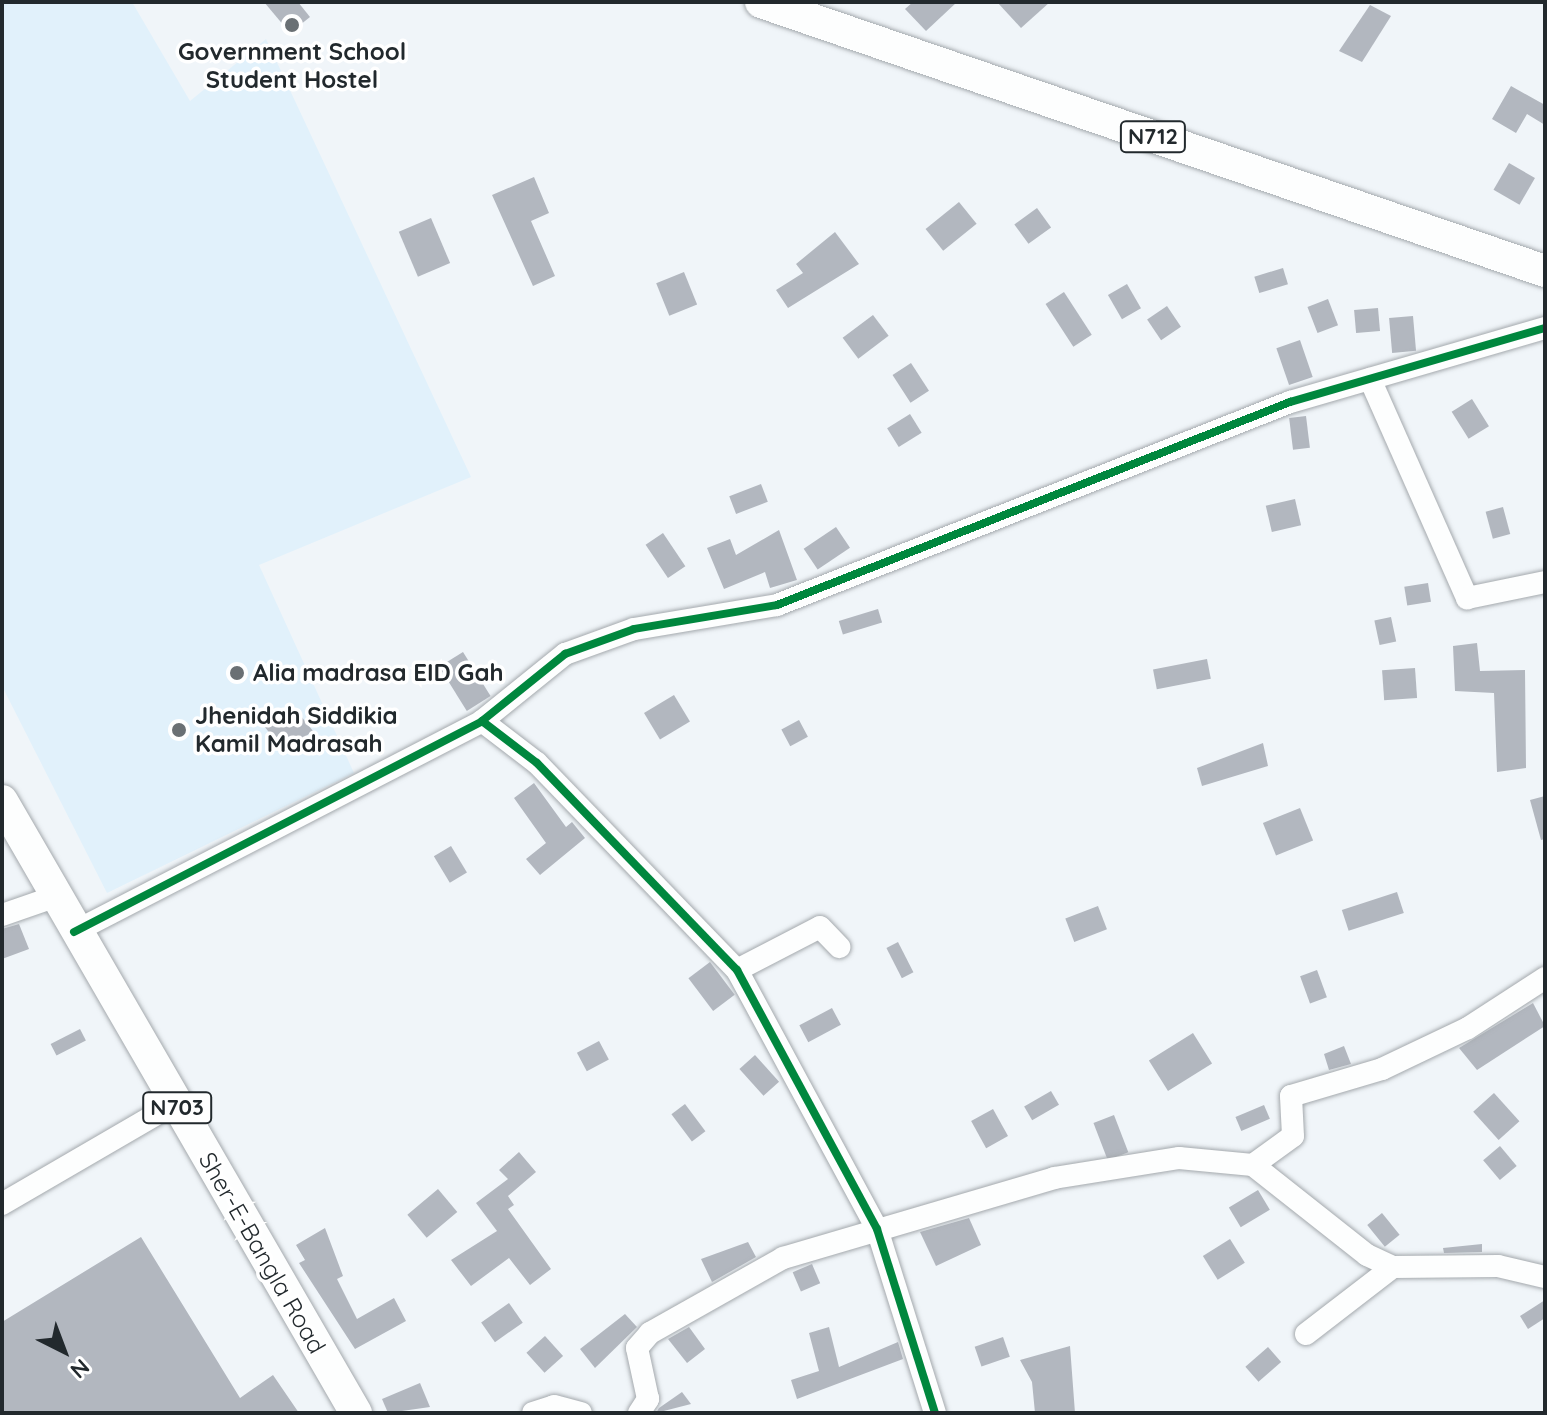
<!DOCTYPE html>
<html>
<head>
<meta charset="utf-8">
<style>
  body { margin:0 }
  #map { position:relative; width:1547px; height:1415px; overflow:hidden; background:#f0f5f9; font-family:Quicksand,sans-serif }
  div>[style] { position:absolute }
  .built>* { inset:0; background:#e1f1fb }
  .building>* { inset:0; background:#b2b7bf; transform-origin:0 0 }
  .roads { filter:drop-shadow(0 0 2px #a4a9ad) drop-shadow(0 0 2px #a4a9ad) }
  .minor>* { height:22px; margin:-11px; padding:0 11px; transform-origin:11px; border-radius:11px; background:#fdfefe }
  .highway>* { height:32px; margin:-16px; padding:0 16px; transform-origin:16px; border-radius:16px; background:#fdfefe }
  .cycleway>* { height:8px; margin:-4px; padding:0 4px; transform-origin:4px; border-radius:4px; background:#00873e }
  .dots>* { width:22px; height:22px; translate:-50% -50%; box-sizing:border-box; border:4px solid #fff; border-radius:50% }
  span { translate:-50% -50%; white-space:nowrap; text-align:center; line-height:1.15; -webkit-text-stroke:7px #fff; paint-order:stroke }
  .shield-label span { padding:2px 6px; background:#fff; border:2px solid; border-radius:6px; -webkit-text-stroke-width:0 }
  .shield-label { font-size:22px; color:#22292d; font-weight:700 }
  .poi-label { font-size:24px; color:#22292d; font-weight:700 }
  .left { translate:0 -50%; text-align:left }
  .street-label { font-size:24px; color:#22292d }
  .frame { position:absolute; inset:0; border:4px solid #22292d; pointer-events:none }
  .north { position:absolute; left:24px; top:1311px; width:80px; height:80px; -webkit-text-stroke:6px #fff; paint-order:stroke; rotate:138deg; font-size:22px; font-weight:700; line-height:32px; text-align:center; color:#22292d }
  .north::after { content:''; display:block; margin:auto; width:28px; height:36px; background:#22292d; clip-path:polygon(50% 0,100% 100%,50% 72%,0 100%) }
</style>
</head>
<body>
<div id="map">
  <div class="built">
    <div style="clip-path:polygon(2px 2px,132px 2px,190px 101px,266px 39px,471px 477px,259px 565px,354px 773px,107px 893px,2px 686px)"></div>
  </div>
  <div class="building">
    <div style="clip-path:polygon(264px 2px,298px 2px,310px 17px,290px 33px)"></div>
    <div style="clip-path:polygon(913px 2px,957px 2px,926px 31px,905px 9px)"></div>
    <div style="clip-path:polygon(997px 2px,1050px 2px,1021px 28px)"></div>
    <div style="clip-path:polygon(1370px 5px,1391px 16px,1362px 62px,1339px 51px)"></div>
    <div style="clip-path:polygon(1511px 86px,1545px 105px,1545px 125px,1527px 114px,1516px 133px,1492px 119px)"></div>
    <div style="left:1509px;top:163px;width:30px;height:31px;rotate:30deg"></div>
    <div style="clip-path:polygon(534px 177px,549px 213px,531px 221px,555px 276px,533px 286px,492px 195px)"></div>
    <div style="left:959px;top:202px;width:28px;height:43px;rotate:51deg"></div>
    <div style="left:1037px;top:208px;width:24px;height:28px;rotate:54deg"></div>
    <div style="left:431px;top:218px;width:49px;height:35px;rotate:67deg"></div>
    <div style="clip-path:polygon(835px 232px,859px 264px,788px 308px,776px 290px,803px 273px,796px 264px)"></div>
    <div style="left:1283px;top:268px;width:17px;height:30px;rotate:73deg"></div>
    <div style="left:684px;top:272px;width:35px;height:30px;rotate:68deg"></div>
    <div style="left:1127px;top:284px;width:28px;height:22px;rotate:60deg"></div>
    <div style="left:1064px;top:292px;width:51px;height:22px;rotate:57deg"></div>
    <div style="left:1328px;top:299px;width:28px;height:22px;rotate:69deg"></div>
    <div style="left:1167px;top:306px;width:25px;height:24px;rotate:56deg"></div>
    <div style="left:1378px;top:308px;width:23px;height:24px;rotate:85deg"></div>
    <div style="left:873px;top:315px;width:26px;height:38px;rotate:53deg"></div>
    <div style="left:1413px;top:316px;width:35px;height:24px;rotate:85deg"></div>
    <div style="left:1300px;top:340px;width:39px;height:25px;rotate:71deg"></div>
    <div style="left:911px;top:363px;width:33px;height:22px;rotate:57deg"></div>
    <div style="left:1472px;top:399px;width:32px;height:24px;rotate:58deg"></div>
    <div style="left:910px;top:414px;width:22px;height:27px;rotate:58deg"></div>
    <div style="left:1306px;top:416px;width:32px;height:17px;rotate:83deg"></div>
    <div style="left:761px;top:484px;width:19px;height:34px;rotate:69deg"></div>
    <div style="left:1295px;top:499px;width:27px;height:30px;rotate:77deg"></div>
    <div style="left:1503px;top:507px;width:28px;height:18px;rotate:75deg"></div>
    <div style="left:836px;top:527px;width:25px;height:39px;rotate:56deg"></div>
    <div style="clip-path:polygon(779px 530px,797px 580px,770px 588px,765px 572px,724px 589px,707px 548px,730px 539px,736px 555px)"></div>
    <div style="left:663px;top:533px;width:40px;height:21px;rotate:56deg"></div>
    <div style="left:1428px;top:583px;width:19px;height:24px;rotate:81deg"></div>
    <div style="left:878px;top:609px;width:14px;height:41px;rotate:73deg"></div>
    <div style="left:1391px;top:617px;width:25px;height:17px;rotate:78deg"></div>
    <div style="clip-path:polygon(1477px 643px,1480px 671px,1525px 670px,1526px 768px,1497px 772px,1494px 693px,1455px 691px,1453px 646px)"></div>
    <div style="left:463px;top:652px;width:52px;height:28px;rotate:58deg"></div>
    <div style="left:1207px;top:659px;width:20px;height:55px;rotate:79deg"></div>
    <div style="left:1415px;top:668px;width:30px;height:33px;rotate:86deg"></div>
    <div style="left:674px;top:695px;width:31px;height:35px;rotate:59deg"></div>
    <div style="left:292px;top:705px;width:33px;height:35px;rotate:51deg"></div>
    <div style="left:799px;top:720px;width:19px;height:20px;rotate:62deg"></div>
    <div style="clip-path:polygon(1263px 743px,1268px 766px,1202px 786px,1197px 768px)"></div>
    <div style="clip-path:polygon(534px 783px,566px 827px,572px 822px,585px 838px,540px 875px,526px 859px,546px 843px,514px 798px)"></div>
    <div style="clip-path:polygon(1545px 796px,1545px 839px,1541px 840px,1530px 800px)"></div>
    <div style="left:1300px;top:808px;width:35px;height:40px;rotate:68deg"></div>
    <div style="left:451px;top:846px;width:31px;height:20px;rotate:59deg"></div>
    <div style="left:1397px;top:892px;width:22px;height:58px;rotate:72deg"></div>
    <div style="left:1098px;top:906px;width:25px;height:35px;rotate:69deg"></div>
    <div style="clip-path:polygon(19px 924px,29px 949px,2px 959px,2px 929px)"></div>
    <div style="left:898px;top:942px;width:34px;height:13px;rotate:63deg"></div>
    <div style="left:710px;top:962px;width:41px;height:27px;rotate:53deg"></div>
    <div style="left:1317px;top:970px;width:29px;height:18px;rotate:70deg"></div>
    <div style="clip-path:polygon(1533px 1003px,1545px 1026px,1477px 1070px,1459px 1048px)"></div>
    <div style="left:832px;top:1008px;width:19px;height:37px;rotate:62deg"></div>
    <div style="left:80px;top:1029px;width:13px;height:33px;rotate:63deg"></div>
    <div style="left:1193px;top:1033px;width:36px;height:52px;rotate:58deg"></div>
    <div style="left:599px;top:1041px;width:21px;height:25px;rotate:62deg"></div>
    <div style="clip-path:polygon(1344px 1046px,1351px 1064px,1329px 1070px,1324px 1054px)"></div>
    <div style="left:755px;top:1055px;width:36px;height:21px;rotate:48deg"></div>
    <div style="left:1051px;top:1091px;width:16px;height:31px;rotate:60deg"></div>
    <div style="left:1494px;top:1093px;width:38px;height:28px;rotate:48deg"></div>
    <div style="left:685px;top:1104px;width:34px;height:17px;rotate:53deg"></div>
    <div style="left:1264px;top:1105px;width:15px;height:31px;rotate:67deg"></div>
    <div style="left:993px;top:1109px;width:31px;height:25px;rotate:61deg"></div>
    <div style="left:1114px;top:1115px;width:40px;height:22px;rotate:69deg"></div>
    <div style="left:1500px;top:1146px;width:26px;height:22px;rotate:50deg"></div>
    <div style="clip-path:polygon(519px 1152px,536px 1172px,508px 1196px,514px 1205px,508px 1209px,551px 1269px,530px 1285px,509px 1258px,471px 1286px,451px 1260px,497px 1231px,476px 1203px,508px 1179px,499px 1170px)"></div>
    <div style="left:438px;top:1189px;width:30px;height:40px;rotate:50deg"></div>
    <div style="left:1258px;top:1190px;width:23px;height:34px;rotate:59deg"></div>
    <div style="left:1382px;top:1213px;width:28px;height:19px;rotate:51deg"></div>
    <div style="clip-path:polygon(969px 1218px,981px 1245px,936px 1266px,920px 1232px)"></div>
    <div style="clip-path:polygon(325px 1228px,343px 1276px,337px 1279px,357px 1319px,394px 1298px,406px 1321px,355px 1349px,299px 1263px,305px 1260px,296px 1245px)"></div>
    <div style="clip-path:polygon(141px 1237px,240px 1398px,273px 1375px,299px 1413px,2px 1413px,2px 1322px)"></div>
    <div style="left:1230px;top:1239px;width:28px;height:32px;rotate:58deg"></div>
    <div style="clip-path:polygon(748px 1242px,756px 1257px,712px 1282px,701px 1259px)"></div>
    <div style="clip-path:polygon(1482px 1244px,1482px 1252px,1444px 1253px,1443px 1248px)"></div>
    <div style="left:812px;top:1264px;width:21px;height:21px;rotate:67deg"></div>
    <div style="clip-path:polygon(1545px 1300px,1545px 1318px,1528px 1329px,1520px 1316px)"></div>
    <div style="left:509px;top:1303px;width:24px;height:34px;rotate:55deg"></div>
    <div style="clip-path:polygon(625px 1314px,637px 1327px,595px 1368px,580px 1349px)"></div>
    <div style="clip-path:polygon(689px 1327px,705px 1349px,687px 1363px,668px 1339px)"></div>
    <div style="clip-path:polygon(829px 1327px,839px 1367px,898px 1342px,903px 1359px,797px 1399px,791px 1380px,819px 1371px,809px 1333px)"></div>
    <div style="left:545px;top:1336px;width:27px;height:25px;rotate:48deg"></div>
    <div style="left:1003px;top:1337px;width:21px;height:30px;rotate:71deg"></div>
    <div style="clip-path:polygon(1070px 1346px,1075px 1413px,1035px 1413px,1032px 1382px,1020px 1360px)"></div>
    <div style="left:1268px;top:1347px;width:20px;height:30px;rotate:49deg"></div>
    <div style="clip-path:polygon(420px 1383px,430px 1407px,388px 1413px,382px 1399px)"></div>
    <div style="clip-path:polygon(682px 1392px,691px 1404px,656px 1413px,659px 1408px)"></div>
  </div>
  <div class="roads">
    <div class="minor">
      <div style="left:1370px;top:379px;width:240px;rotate:66.1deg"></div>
      <div style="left:1467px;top:598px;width:80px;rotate:-11.6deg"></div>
      <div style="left:482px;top:721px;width:107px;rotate:-38.9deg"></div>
      <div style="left:565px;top:654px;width:73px;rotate:-19.9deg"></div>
      <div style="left:634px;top:629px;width:145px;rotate:-9.5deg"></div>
      <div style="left:777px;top:605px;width:552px;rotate:-21.59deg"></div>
      <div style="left:1290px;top:402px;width:266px;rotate:-16.2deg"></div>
      <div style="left:2px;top:915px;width:55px;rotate:-19.1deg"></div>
      <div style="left:74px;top:932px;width:459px;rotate:-27.3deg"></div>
      <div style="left:482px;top:721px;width:69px;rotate:37.4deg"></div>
      <div style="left:537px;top:763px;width:288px;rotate:46deg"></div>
      <div style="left:737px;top:970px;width:294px;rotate:61.6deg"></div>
      <div style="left:877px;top:1229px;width:193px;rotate:72.5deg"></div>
      <div style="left:737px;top:970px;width:93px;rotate:-27.4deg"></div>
      <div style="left:820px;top:927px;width:28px;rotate:46deg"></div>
      <div style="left:1253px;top:1165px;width:145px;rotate:38.3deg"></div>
      <div style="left:1367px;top:1255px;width:29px;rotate:25deg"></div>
      <div style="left:1393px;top:1267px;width:105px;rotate:-0.5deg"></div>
      <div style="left:1498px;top:1266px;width:48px;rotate:13.2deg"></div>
      <div style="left:2px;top:1204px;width:199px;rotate:-30.2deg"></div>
      <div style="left:1306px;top:1334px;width:110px;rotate:-37.6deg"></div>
      <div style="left:533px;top:1413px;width:22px;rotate:-18deg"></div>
      <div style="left:554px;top:1406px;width:28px;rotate:15deg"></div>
      <div style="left:639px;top:1413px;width:17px;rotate:-57deg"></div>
      <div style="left:648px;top:1399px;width:52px;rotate:-102.2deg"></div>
      <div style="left:637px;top:1348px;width:20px;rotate:-49deg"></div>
      <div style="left:650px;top:1333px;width:153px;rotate:-29.4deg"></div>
      <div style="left:783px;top:1258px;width:283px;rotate:-16.4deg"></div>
      <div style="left:1054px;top:1178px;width:127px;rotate:-9.1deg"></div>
      <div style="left:1179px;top:1158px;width:74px;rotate:5.4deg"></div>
      <div style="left:1253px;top:1165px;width:49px;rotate:-35.9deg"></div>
      <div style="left:1293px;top:1136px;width:40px;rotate:-92.9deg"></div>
      <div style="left:1291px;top:1096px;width:95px;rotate:-16.5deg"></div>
      <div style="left:1382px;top:1069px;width:95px;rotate:-25.5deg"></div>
      <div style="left:1468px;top:1028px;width:92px;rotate:-33deg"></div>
    </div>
    <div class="highway">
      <div style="left:761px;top:2px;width:829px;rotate:18.94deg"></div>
      <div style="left:2px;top:801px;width:707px;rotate:59.95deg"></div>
    </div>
  </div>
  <div class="cycleway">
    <div style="left:482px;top:721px;width:107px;rotate:-38.9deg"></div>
    <div style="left:565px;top:654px;width:73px;rotate:-19.9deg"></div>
    <div style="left:634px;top:629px;width:145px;rotate:-9.5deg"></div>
    <div style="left:777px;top:605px;width:552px;rotate:-21.59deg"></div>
    <div style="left:1290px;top:402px;width:266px;rotate:-16.2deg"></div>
    <div style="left:74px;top:932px;width:459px;rotate:-27.3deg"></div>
    <div style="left:482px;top:721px;width:69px;rotate:37.4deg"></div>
    <div style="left:537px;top:763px;width:288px;rotate:46deg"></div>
    <div style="left:737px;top:970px;width:294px;rotate:61.6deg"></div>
    <div style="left:877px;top:1229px;width:193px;rotate:72.5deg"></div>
  </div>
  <div class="dots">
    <div style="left:292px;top:25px;background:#6a7074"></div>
    <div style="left:237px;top:673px;background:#6a7074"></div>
    <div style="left:179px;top:730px;background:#6a7074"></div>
  </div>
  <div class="shield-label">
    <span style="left:1153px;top:137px">N712</span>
    <span style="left:177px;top:1108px">N703</span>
  </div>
  <div class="poi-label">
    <span style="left:292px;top:66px">Government School<br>Student Hostel</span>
    <span class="left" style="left:253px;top:673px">Alia madrasa EID Gah</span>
    <span class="left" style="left:195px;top:730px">Jhenidah Siddikia<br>Kamil Madrasah</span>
  </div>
  <div class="street-label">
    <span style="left:262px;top:1253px;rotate:60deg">Sher-E-Bangla Road</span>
  </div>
  <div class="frame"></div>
  <div class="north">N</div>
</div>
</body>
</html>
